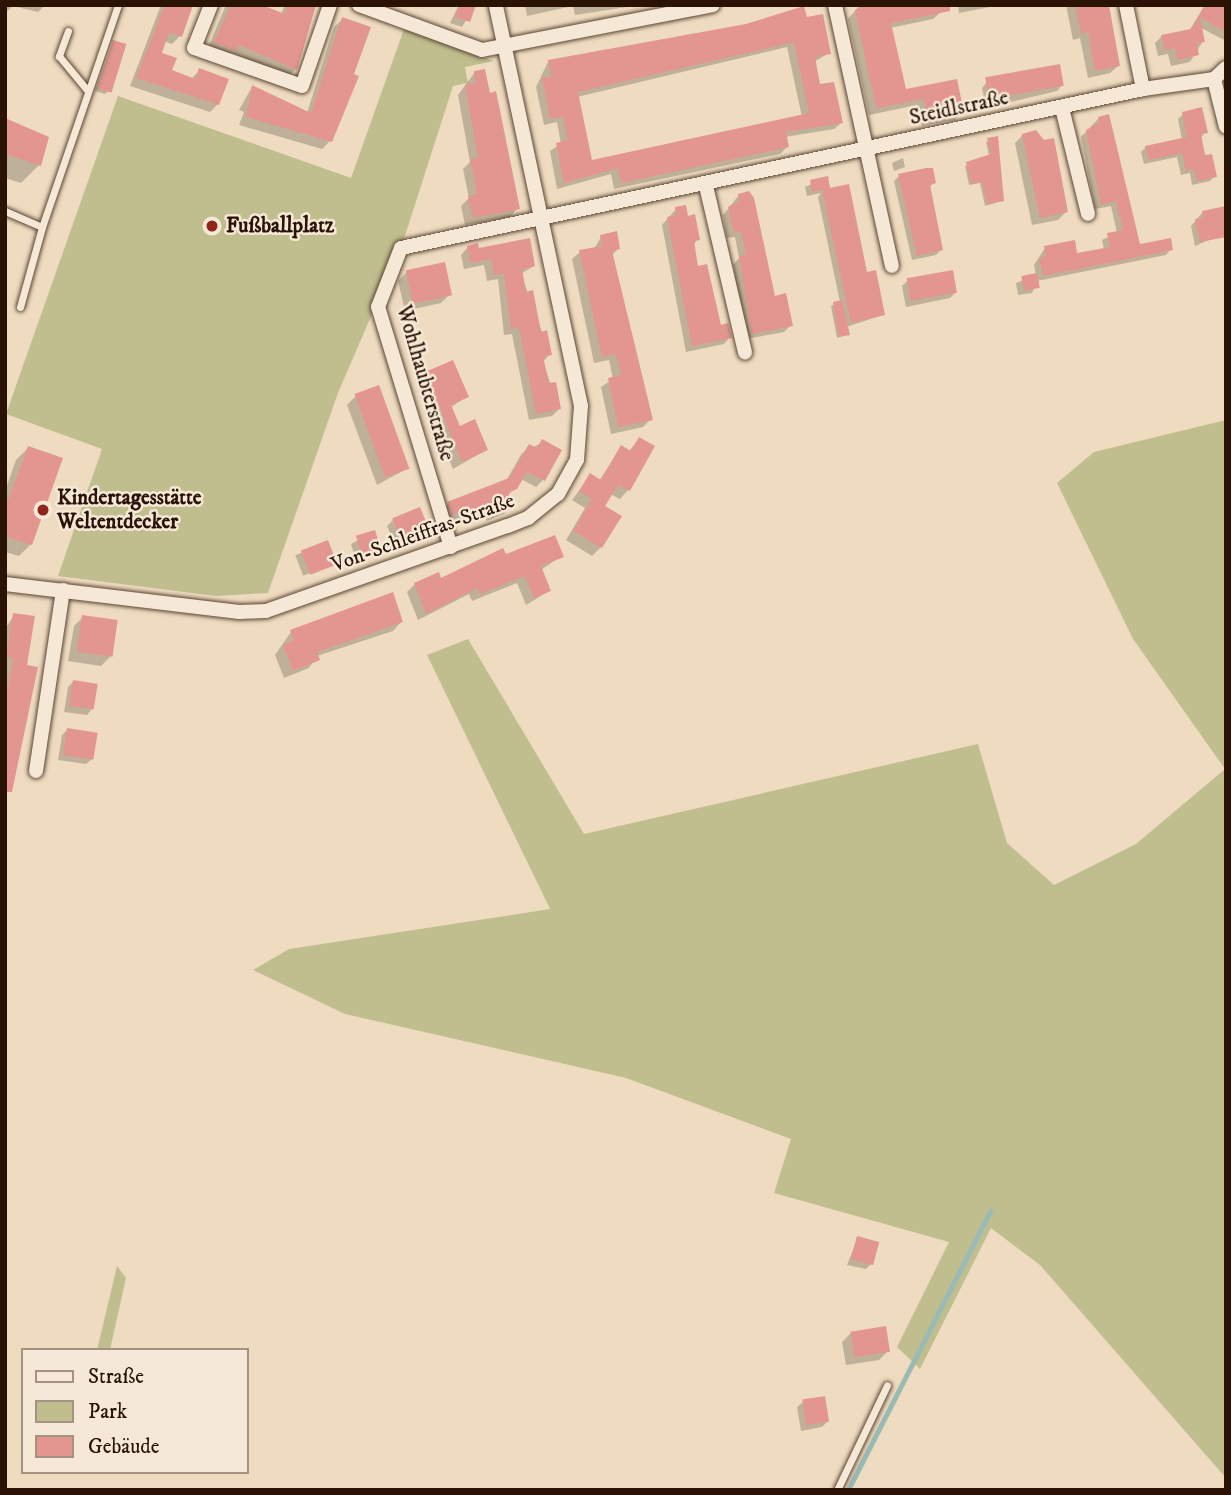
<!DOCTYPE html>
<html>
<head>
<meta charset="utf-8">
<style>
  body { margin:0 }
  #map { position:relative; width:1231px; height:1495px; overflow:hidden; background:#efdcc0; font-family:"IM FELL DW Pica",serif }
  div>[style] { position:absolute }
  .green>* { inset:0; background:#c0be8e }
  .shadow>* { inset:0; background:#0003; transform-origin:0 0 }
  .stream>* { height:4.5px; margin:-2.25px; padding:0 2.25px; transform-origin:2.25px; border-radius:2.25px; background:#9abbb5 }
  .building>* { inset:0; background:#e3958f; transform-origin:0 0 }
  .roads { filter:drop-shadow(0 0 2px #5b4534) drop-shadow(0 0 2px #5b4534) }
  .lane>* { height:7px; margin:-3.5px; padding:0 3.5px; transform-origin:3.5px; border-radius:3.5px; background:#f5e8d6 }
  .street>* { height:14px; margin:-7px; padding:0 7px; transform-origin:7px; border-radius:7px; background:#f5e8d6 }
  .dots>* { width:19px; height:19px; translate:-50% -50%; box-sizing:border-box; border:4px solid #f5e8d6; border-radius:50% }
  span { translate:-50% -50%; white-space:nowrap; text-align:center; line-height:1.15; -webkit-text-stroke:5px #f5e8d6; paint-order:stroke }
  .street-label { font-size:21px; color:#2a1305 }
  .poi-label { font-size:21px; color:#2a1305; font-weight:700 }
  .left { translate:0 -50%; text-align:left }
  .frame { position:absolute; inset:0; border:7px solid #2a1305; pointer-events:none }
  .legend { position:absolute; left:21px; top:1348px; width:228px; height:126px; box-sizing:border-box; background:#f5e8d6; border:2px solid #a49382; margin:0; padding:9px 12px; list-style:none; font-size:21px; color:#2a1305 }
  .legend li { display:flex; align-items:center; gap:14px; height:35px }
  .legend b { width:35px; border:2px solid #a49382 }
</style>
</head>
<body>
<div id="map">
  <div class="green">
    <div style="clip-path:polygon(404px 29px,494px 61px,465px 67px,468px 83px,453px 86px,403px 242px,338px 393px,268px 593px,216px 596px,58px 576px,102px 449px,6px 414px,118px 96px,351px 178px)"></div>
    <div style="clip-path:polygon(1226px 420px,1226px 1478px,1040px 1265px,991px 1228px,920px 1369px,897px 1347px,949px 1242px,774px 1193px,791px 1139px,626px 1078px,345px 1014px,253px 970px,289px 949px,550px 909px,427px 655px,468px 639px,584px 834px,978px 744px,1007px 843px,1054px 885px,1136px 844px,1225px 769px,1133px 639px,1057px 483px,1094px 452px)"></div>
    <div style="clip-path:polygon(117px 1266px,126px 1278px,110px 1350px,97px 1350px)"></div>
  </div>
  <div class="shadow">
    <div style="clip-path:polygon(5px 5px,45px 5px,38px 12px,13px 6px,5px 13px)"></div>
    <div style="clip-path:polygon(161px 5px,191px 5px,180px 36px,172px 44px,164px 41px,159px 54px,170px 71px,192px 78px,200px 70px,218px 104px,210px 112px,130px 86px)"></div>
    <div style="clip-path:polygon(226px 5px,257px 5px,281px 14px,285px 5px,309px 5px,296px 69px,288px 77px,232px 53px,228px 58px,207px 50px)"></div>
    <div style="clip-path:polygon(459px 5px,474px 7px,462px 27px,450px 23px)"></div>
    <div style="clip-path:polygon(525px 5px,640px 5px,575px 15px,573px 6px,527px 16px)"></div>
    <div style="clip-path:polygon(860px 5px,939px 5px,941px 12px,933px 19px,890px 28px,905px 92px,962px 112px,955px 120px,922px 126px,917px 105px,869px 115px,848px 19px)"></div>
    <div style="clip-path:polygon(958px 5px,1000px 5px,959px 13px)"></div>
    <div style="clip-path:polygon(1066px 5px,1105px 5px,1118px 66px,1110px 73px,1088px 78px,1080px 38px,1073px 40px)"></div>
    <div style="clip-path:polygon(1205px 5px,1226px 5px,1226px 41px,1201px 28px,1203px 41px,1190px 62px,1171px 66px,1168px 54px,1158px 56px,1155px 43px,1162px 36px,1189px 31px)"></div>
    <div style="clip-path:polygon(343px 19px,330px 141px,322px 149px,239px 125px,244px 112px,239px 110px,252px 87px,307px 113px,334px 27px)"></div>
    <div style="clip-path:polygon(evenodd,805px 19px,829px 53px,814px 62px,819px 87px,841px 123px,834px 129px,785px 137px,787px 147px,780px 154px,614px 189px,611px 174px,557px 189px,550px 151px,561px 144px,557px 122px,544px 125px,536px 87px,548px 62px,805px 19px,787px 47px,802px 117px,590px 162px,577px 97px,787px 47px)"></div>
    <div style="clip-path:polygon(112px 44px,107px 92px,105px 94px,95px 91px)"></div>
    <div style="clip-path:polygon(475px 72px,518px 208px,510px 217px,465px 225px,461px 206px,469px 198px,463px 169px,470px 162px,458px 95px)"></div>
    <div style="clip-path:polygon(987px 82px,1062px 85px,1057px 91px,986px 108px,982px 88px)"></div>
    <div style="clip-path:polygon(1183px 114px,1206px 132px,1201px 137px,1204px 157px,1215px 176px,1210px 181px,1192px 185px,1190px 173px,1181px 175px,1177px 157px,1144px 164px,1141px 152px,1146px 147px,1182px 140px,1178px 119px)"></div>
    <div style="clip-path:polygon(1099px 118px,1139px 246px,1171px 249px,1166px 255px,1037px 281px,1032px 293px,1018px 295px,1016px 283px,1036px 275px,1034px 265px,1045px 248px,1076px 255px,1104px 250px,1102px 240px,1117px 233px,1111px 206px,1095px 209px,1081px 137px)"></div>
    <div style="clip-path:polygon(5px 123px,39px 165px,21px 183px,5px 178px)"></div>
    <div style="clip-path:polygon(1023px 135px,1066px 212px,1058px 220px,1032px 225px,1015px 143px)"></div>
    <div style="clip-path:polygon(997px 138px,1002px 201px,985px 206px,980px 183px,969px 185px,965px 166px,989px 156px,986px 142px)"></div>
    <div style="clip-path:polygon(903px 158px,905px 167px,894px 171px,892px 163px)"></div>
    <div style="clip-path:polygon(899px 176px,934px 182px,929px 188px,942px 249px,936px 255px,912px 260px,894px 181px)"></div>
    <div style="clip-path:polygon(826px 178px,883px 315px,846px 327px,848px 334px,837px 338px,831px 306px,840px 302px,818px 197px,821px 193px,807px 196px,805px 187px)"></div>
    <div style="clip-path:polygon(739px 195px,774px 298px,791px 325px,784px 332px,746px 339px,733px 265px,739px 258px,735px 237px,727px 238px,723px 215px)"></div>
    <div style="clip-path:polygon(676px 209px,698px 239px,693px 245px,697px 268px,719px 327px,730px 337px,724px 344px,686px 352px,662px 225px)"></div>
    <div style="clip-path:polygon(1203px 212px,1211px 239px,1195px 246px,1191px 226px)"></div>
    <div style="clip-path:polygon(601px 237px,619px 248px,612px 255px,651px 419px,643px 427px,611px 434px,601px 387px,613px 379px,609px 360px,594px 363px,572px 259px,580px 252px,594px 249px)"></div>
    <div style="clip-path:polygon(468px 247px,534px 266px,521px 274px,550px 354px,543px 362px,559px 409px,552px 416px,529px 420px,512px 334px,504px 335px,498px 279px,487px 281px,484px 265px,464px 269px,461px 255px)"></div>
    <div style="clip-path:polygon(407px 272px,450px 294px,441px 303px,405px 311px,398px 281px)"></div>
    <div style="clip-path:polygon(907px 281px,955px 293px,950px 298px,906px 307px,902px 286px)"></div>
    <div style="clip-path:polygon(452px 362px,467px 396px,450px 408px,459px 428px,486px 450px,453px 469px,417px 382px)"></div>
    <div style="clip-path:polygon(356px 396px,408px 468px,377px 485px,347px 405px)"></div>
    <div style="clip-path:polygon(639px 439px,628px 490px,620px 499px,610px 494px,603px 506px,601px 547px,592px 556px,566px 540px,585px 508px,572px 500px,590px 476px,599px 481px,621px 447px,629px 451px)"></div>
    <div style="clip-path:polygon(543px 442px,543px 480px,536px 487px,521px 479px,507px 497px,511px 507px,504px 514px,487px 521px,484px 514px,456px 526px,452px 518px,445px 521px,441px 511px,448px 504px,506px 481px,522px 453px)"></div>
    <div style="clip-path:polygon(28px 448px,31px 544px,19px 556px,5px 552px,5px 491px,16px 460px)"></div>
    <div style="clip-path:polygon(393px 520px,428px 532px,395px 544px,387px 526px)"></div>
    <div style="clip-path:polygon(374px 532px,380px 552px,357px 563px,351px 544px)"></div>
    <div style="left:327px;top:543px;width:22px;height:34px;rotate:69deg"></div>
    <div style="clip-path:polygon(561px 556px,541px 570px,549px 591px,526px 605px,517px 583px,472px 601px,469px 594px,418px 620px,407px 592px,415px 584px,441px 581px,505px 557px)"></div>
    <div style="clip-path:polygon(392px 595px,401px 622px,393px 631px,317px 656px,309px 668px,284px 678px,275px 655px,291px 632px)"></div>
    <div style="clip-path:polygon(14px 615px,33px 618px,5px 789px,5px 629px)"></div>
    <div style="clip-path:polygon(83px 617px,110px 657px,101px 666px,68px 661px,74px 626px)"></div>
    <div style="clip-path:polygon(73px 682px,92px 709px,87px 715px,64px 712px,68px 687px)"></div>
    <div style="clip-path:polygon(67px 730px,92px 759px,86px 764px,58px 760px,62px 735px)"></div>
    <div style="clip-path:polygon(858px 1238px,871px 1264px,866px 1269px,847px 1265px)"></div>
    <div style="clip-path:polygon(851px 1333px,888px 1351px,879px 1360px,846px 1365px,842px 1342px)"></div>
    <div style="clip-path:polygon(803px 1402px,827px 1422px,822px 1427px,801px 1431px,797px 1407px)"></div>
  </div>
  <div class="stream">
    <div style="left:848px;top:1490px;width:313px;rotate:-63deg"></div>
  </div>
  <div class="building">
    <div style="clip-path:polygon(165px 5px,193px 5px,182px 37px,169px 32px,162px 53px,177px 58px,172px 70px,195px 79px,199px 68px,229px 79px,219px 105px,136px 78px)"></div>
    <div style="clip-path:polygon(231px 5px,262px 5px,285px 14px,288px 5px,316px 5px,297px 70px,239px 45px,237px 51px,214px 42px)"></div>
    <div style="clip-path:polygon(459px 5px,476px 5px,470px 22px,455px 17px)"></div>
    <div style="clip-path:polygon(866px 5px,950px 5px,950px 11px,891px 23px,906px 89px,957px 79px,964px 113px,928px 120px,924px 99px,876px 108px,855px 10px)"></div>
    <div style="clip-path:polygon(1075px 5px,1109px 5px,1120px 66px,1095px 71px,1088px 32px,1081px 33px)"></div>
    <div style="clip-path:polygon(1205px 5px,1226px 5px,1226px 32px,1200px 17px,1205px 42px,1197px 43px,1199px 55px,1178px 60px,1175px 48px,1165px 50px,1161px 35px,1191px 29px)"></div>
    <div style="clip-path:polygon(evenodd,804px 6px,807px 17px,823px 14px,831px 54px,815px 57px,820px 84px,834px 82px,843px 123px,786px 132px,789px 147px,621px 183px,618px 168px,564px 183px,556px 143px,568px 140px,563px 117px,550px 119px,542px 78px,551px 77px,548px 60px,746px 24px,804px 6px,794px 42px,809px 113px,592px 160px,578px 92px,794px 42px)"></div>
    <div style="clip-path:polygon(342px 17px,371px 27px,354px 74px,359px 76px,332px 142px,246px 117px,252px 85px,311px 113px)"></div>
    <div style="left:113px;top:40px;width:14px;height:51px;rotate:17deg"></div>
    <div style="left:1060px;top:64px;width:22px;height:76px;rotate:80deg"></div>
    <div style="clip-path:polygon(485px 69px,490px 93px,496px 91px,520px 209px,473px 218px,468px 196px,477px 194px,470px 159px,478px 158px,465px 85px,476px 83px,474px 71px)"></div>
    <div style="clip-path:polygon(1202px 107px,1208px 133px,1201px 134px,1205px 155px,1212px 154px,1217px 177px,1197px 181px,1194px 169px,1186px 171px,1182px 153px,1149px 160px,1145px 146px,1187px 137px,1182px 112px)"></div>
    <div style="clip-path:polygon(1109px 114px,1140px 244px,1171px 238px,1173px 250px,1043px 276px,1039px 258px,1046px 256px,1044px 246px,1075px 240px,1077px 253px,1110px 247px,1107px 233px,1123px 230px,1116px 201px,1101px 205px,1086px 130px,1099px 123px,1098px 117px)"></div>
    <div style="clip-path:polygon(5px 118px,49px 137px,41px 166px,5px 154px)"></div>
    <div style="clip-path:polygon(1036px 130px,1044px 140px,1054px 138px,1068px 212px,1040px 218px,1022px 134px)"></div>
    <div style="clip-path:polygon(998px 136px,1004px 201px,987px 204px,982px 182px,971px 184px,966px 162px,991px 154px,987px 138px)"></div>
    <div style="clip-path:polygon(926px 168px,933px 168px,936px 183px,930px 185px,943px 250px,917px 256px,898px 174px)"></div>
    <div style="clip-path:polygon(828px 176px,830px 188px,849px 184px,867px 272px,876px 270px,885px 315px,851px 323px,822px 190px,827px 189px,812px 192px,810px 180px)"></div>
    <div style="clip-path:polygon(749px 191px,754px 198px,775px 296px,786px 293px,793px 326px,752px 334px,739px 256px,746px 255px,741px 231px,734px 233px,728px 207px,739px 201px,738px 194px)"></div>
    <div style="clip-path:polygon(686px 205px,688px 216px,695px 214px,700px 240px,694px 241px,698px 266px,707px 264px,721px 325px,728px 323px,732px 338px,692px 346px,667px 217px,676px 215px,675px 207px)"></div>
    <div style="clip-path:polygon(1226px 206px,1226px 237px,1200px 242px,1195px 219px,1204px 217px,1202px 211px)"></div>
    <div style="clip-path:polygon(617px 231px,620px 249px,612px 251px,653px 420px,618px 427px,608px 378px,621px 375px,616px 354px,602px 357px,579px 250px,602px 246px,600px 235px)"></div>
    <div style="clip-path:polygon(530px 238px,535px 266px,522px 269px,526px 292px,533px 290px,541px 332px,547px 330px,552px 355px,543px 357px,549px 383px,556px 382px,561px 409px,536px 414px,519px 327px,511px 329px,504px 273px,494px 275px,491px 259px,471px 263px,467px 246px,478px 243px,479px 248px)"></div>
    <div style="left:445px;top:262px;width:34px;height:40px;rotate:78deg"></div>
    <div style="left:953px;top:270px;width:23px;height:47px;rotate:80deg"></div>
    <div style="left:1037px;top:273px;width:15px;height:16px;rotate:79deg"></div>
    <div style="clip-path:polygon(842px 300px,850px 335px,839px 337px,833px 302px)"></div>
    <div style="clip-path:polygon(453px 360px,469px 397px,451px 405px,460px 426px,475px 419px,488px 450px,462px 462px,425px 372px)"></div>
    <div style="left:379px;top:385px;width:89px;height:26px;rotate:70deg"></div>
    <div style="clip-path:polygon(639px 437px,655px 446px,630px 491px,618px 485px,605px 506px,622px 516px,602px 548px,573px 531px,592px 499px,579px 491px,590px 473px,601px 480px,621px 445px,631px 451px)"></div>
    <div style="clip-path:polygon(542px 439px,562px 450px,545px 481px,527px 472px,517px 489px,508px 493px,513px 507px,494px 515px,492px 508px,463px 521px,459px 512px,452px 515px,447px 502px,509px 478px,529px 444px,537px 448px)"></div>
    <div style="clip-path:polygon(28px 446px,63px 458px,32px 545px,5px 536px,5px 509px)"></div>
    <div style="left:420px;top:507px;width:27px;height:30px;rotate:68deg"></div>
    <div style="left:375px;top:530px;width:24px;height:20px;rotate:73deg"></div>
    <div style="clip-path:polygon(555px 535px,564px 557px,541px 566px,551px 591px,534px 598px,525px 576px,480px 594px,477px 588px,426px 614px,414px 583px,439px 572px,441px 578px,503px 548px,506px 554px)"></div>
    <div style="left:328px;top:540px;width:26px;height:29px;rotate:69deg"></div>
    <div style="clip-path:polygon(393px 592px,403px 622px,317px 652px,320px 660px,293px 671px,283px 645px,294px 640px,290px 630px)"></div>
    <div style="clip-path:polygon(13px 613px,35px 616px,27px 665px,38px 667px,12px 792px,5px 792px,5px 706px,13px 658px,6px 657px)"></div>
    <div style="left:82px;top:615px;width:36px;height:37px;rotate:8deg"></div>
    <div style="left:73px;top:680px;width:25px;height:26px;rotate:9deg"></div>
    <div style="left:67px;top:728px;width:31px;height:27px;rotate:9deg"></div>
    <div style="left:857px;top:1236px;width:23px;height:24px;rotate:15deg"></div>
    <div style="left:886px;top:1326px;width:26px;height:36px;rotate:81deg"></div>
    <div style="left:825px;top:1396px;width:26px;height:23px;rotate:81deg"></div>
  </div>
  <div class="roads">
    <div class="lane">
      <div style="left:68px;top:31px;width:27px;rotate:110deg"></div>
      <div style="left:59px;top:56px;width:45px;rotate:50.4deg"></div>
      <div style="left:5px;top:211px;width:40px;rotate:23.4deg"></div>
      <div style="left:20px;top:307px;width:83px;rotate:-74.6deg"></div>
      <div style="left:42px;top:227px;width:235px;rotate:-71.1deg"></div>
      <div style="left:837px;top:1490px;width:116px;rotate:-64.5deg"></div>
    </div>
    <div class="street">
      <div style="left:211px;top:5px;width:46px;rotate:111.6deg"></div>
      <div style="left:194px;top:48px;width:114px;rotate:19.4deg"></div>
      <div style="left:302px;top:86px;width:86px;rotate:-70.9deg"></div>
      <div style="left:359px;top:5px;width:131px;rotate:20.1deg"></div>
      <div style="left:482px;top:50px;width:235px;rotate:-11deg"></div>
      <div style="left:835px;top:5px;width:267px;rotate:77.7deg"></div>
      <div style="left:1126px;top:5px;width:86px;rotate:78.6deg"></div>
      <div style="left:1214px;top:79px;width:49px;rotate:76deg"></div>
      <div style="left:1062px;top:108px;width:109px;rotate:76.2deg"></div>
      <div style="left:706px;top:186px;width:171px;rotate:76.8deg"></div>
      <div style="left:451px;top:547px;width:251px;rotate:-106.9deg"></div>
      <div style="left:378px;top:307px;width:63px;rotate:-68.7deg"></div>
      <div style="left:401px;top:248px;width:759px;rotate:-12.09deg"></div>
      <div style="left:1143px;top:89px;width:72px;rotate:-8deg"></div>
      <div style="left:1214px;top:79px;width:16px;rotate:-43deg"></div>
      <div style="left:5px;top:584px;width:236px;rotate:6.8deg"></div>
      <div style="left:239px;top:612px;width:27px;rotate:-2deg"></div>
      <div style="left:266px;top:611px;width:256px;rotate:-19.4deg"></div>
      <div style="left:508px;top:526px;width:22px;rotate:-22deg"></div>
      <div style="left:528px;top:518px;width:38px;rotate:-39deg"></div>
      <div style="left:558px;top:494px;width:39px;rotate:-61deg"></div>
      <div style="left:577px;top:460px;width:54px;rotate:-85.8deg"></div>
      <div style="left:581px;top:406px;width:410px;rotate:-102deg"></div>
      <div style="left:36px;top:771px;width:183px;rotate:-81.5deg"></div>
    </div>
  </div>
  <div class="dots">
    <div style="left:212px;top:226px;background:#8f2418"></div>
    <div style="left:43px;top:510px;background:#8f2418"></div>
  </div>
  <div class="street-label">
    <span style="left:959px;top:108px;rotate:-12deg">Steidlstraße</span>
    <span style="left:425px;top:383px;rotate:74deg">Wohlhaubterstraße</span>
    <span style="left:423px;top:533px;rotate:-20deg">Von-Schleiffras-Straße</span>
  </div>
  <div class="poi-label">
    <span class="left" style="left:226px;top:226px">Fußballplatz</span>
    <span class="left" style="left:57px;top:510px">Kindertagesstätte<br>Weltentdecker</span>
  </div>
  <div class="frame"></div>
  <ul class="legend">
  <li><b style="height:9px;background:#f5e8d6"></b>Straße</li>
  <li><b style="height:19px;background:#c0be8e"></b>Park</li>
  <li><b style="height:19px;background:#e3958f"></b>Gebäude</li>
  </ul>
</div>
</body>
</html>
